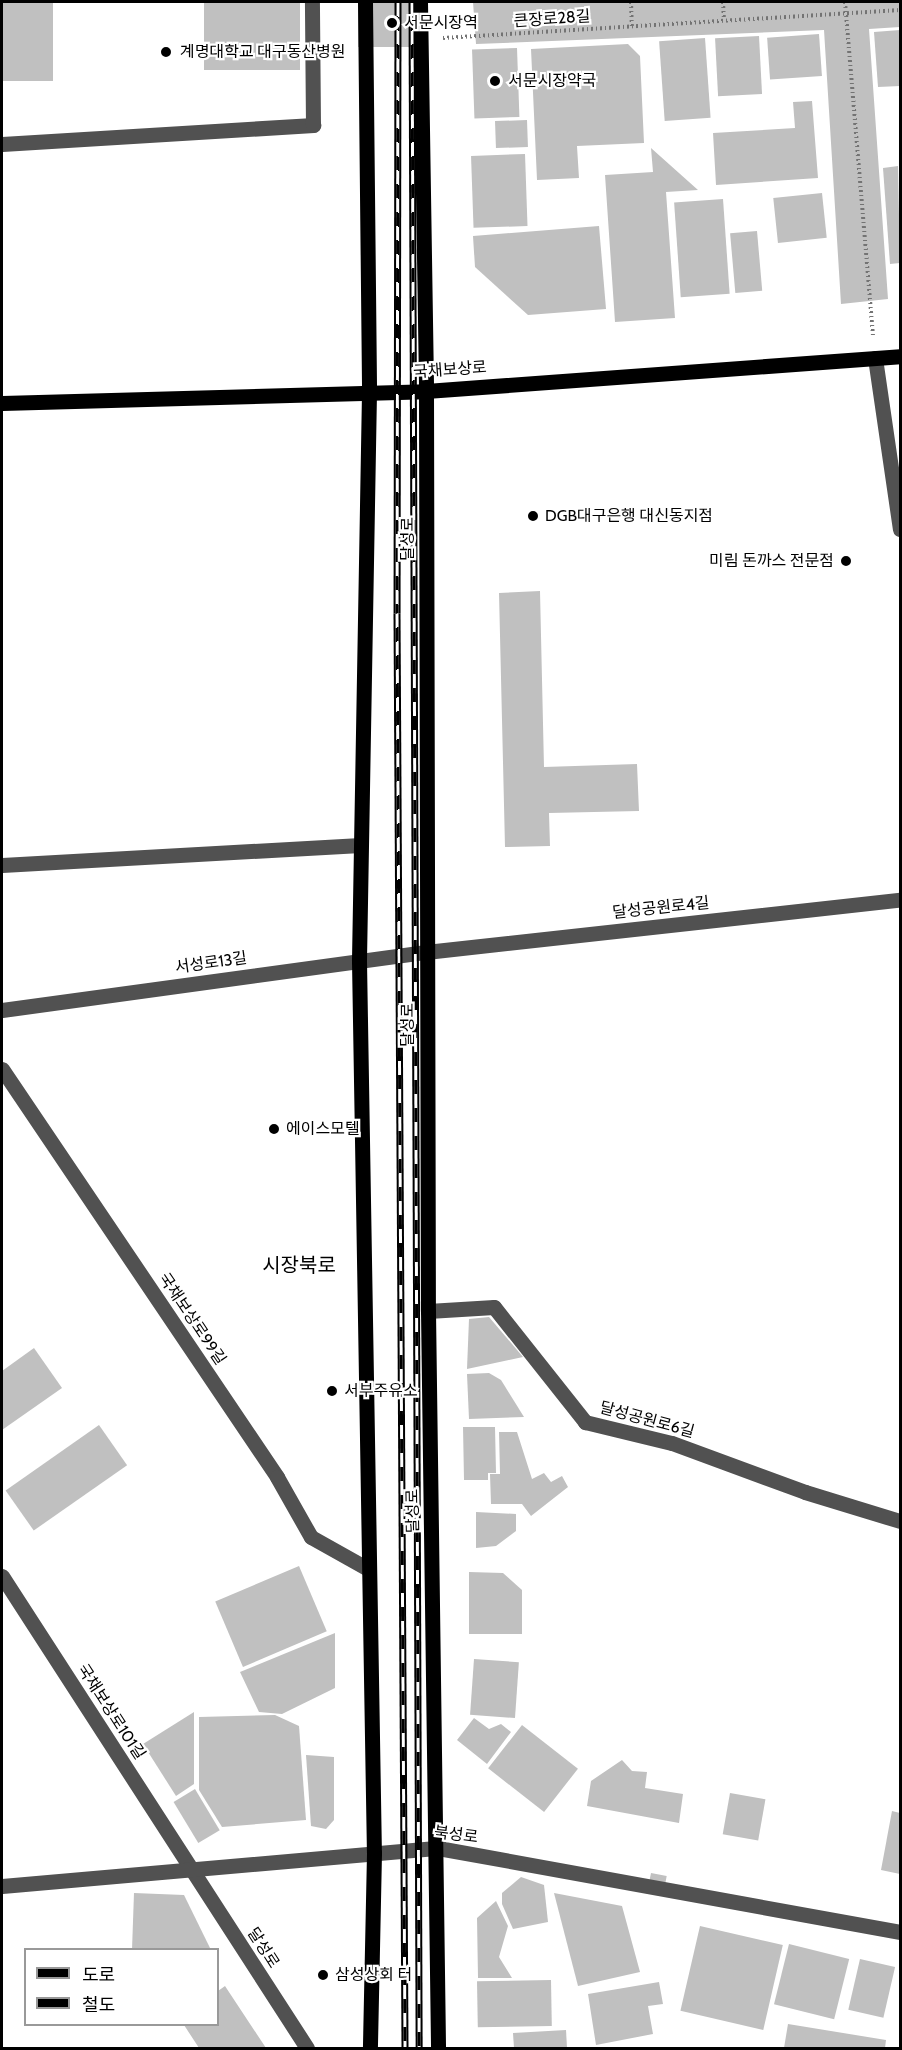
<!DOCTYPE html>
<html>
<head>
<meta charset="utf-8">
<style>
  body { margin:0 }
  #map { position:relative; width:902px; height:2050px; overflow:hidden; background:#fff; font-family:Cabin,"Noto Sans KR",sans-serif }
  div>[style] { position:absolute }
  .building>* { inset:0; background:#c0c0c0; transform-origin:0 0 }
  .path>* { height:4px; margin-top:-2px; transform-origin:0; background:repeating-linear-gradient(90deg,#737373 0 1.5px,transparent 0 4.5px) }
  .minor>* { height:15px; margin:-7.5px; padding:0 7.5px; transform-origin:7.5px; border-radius:7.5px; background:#515151 }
  .major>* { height:15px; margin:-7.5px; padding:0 7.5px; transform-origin:7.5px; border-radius:7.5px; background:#000 }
  .rail>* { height:7px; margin-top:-3.5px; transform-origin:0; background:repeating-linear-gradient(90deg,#fff 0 14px,#000 0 28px); box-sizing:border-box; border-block:2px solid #000 }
  .dots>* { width:16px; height:16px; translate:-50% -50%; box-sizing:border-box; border:3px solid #fff; border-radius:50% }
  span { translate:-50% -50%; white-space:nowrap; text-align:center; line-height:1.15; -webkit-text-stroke:4.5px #fff; paint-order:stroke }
  .street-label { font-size:16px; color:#000 }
  .poi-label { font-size:16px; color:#000 }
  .left { translate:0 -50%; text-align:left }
  .right { translate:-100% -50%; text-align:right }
  .quarter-label { font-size:20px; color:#000 }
  .frame { position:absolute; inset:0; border:3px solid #000; pointer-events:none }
  .legend { position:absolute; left:24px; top:1948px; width:195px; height:78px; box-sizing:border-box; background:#fff; border:2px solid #999; margin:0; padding:8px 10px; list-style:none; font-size:18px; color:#000 }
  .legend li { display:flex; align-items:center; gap:12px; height:30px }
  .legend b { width:30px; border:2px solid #999 }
</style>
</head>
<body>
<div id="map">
  <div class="building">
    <div style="left:2px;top:2px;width:51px;height:79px"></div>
    <div style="left:204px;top:2px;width:96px;height:68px"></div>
    <div style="left:358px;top:2px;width:67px;height:45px"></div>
    <div style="clip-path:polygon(473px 2px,900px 2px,900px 27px,869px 29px,888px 299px,841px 304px,824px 30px,476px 44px)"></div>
    <div style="clip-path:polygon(900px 30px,900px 86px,878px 87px,874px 32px)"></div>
    <div style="left:819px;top:34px;width:42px;height:52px;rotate:86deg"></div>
    <div style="left:759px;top:36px;width:58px;height:44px;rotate:87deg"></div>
    <div style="left:705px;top:38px;width:80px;height:46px;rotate:86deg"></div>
    <div style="clip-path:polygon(628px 44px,640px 56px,644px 143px,577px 146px,579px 178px,537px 180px,531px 49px)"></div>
    <div style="left:517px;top:48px;width:69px;height:45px;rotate:88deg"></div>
    <div style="clip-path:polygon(812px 101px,818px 178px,716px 185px,713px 133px,795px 128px,793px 102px)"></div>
    <div style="left:527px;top:120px;width:27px;height:32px;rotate:88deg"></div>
    <div style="clip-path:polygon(651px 148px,698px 190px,666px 192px,675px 318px,615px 322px,605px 175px,653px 172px)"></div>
    <div style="left:525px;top:154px;width:72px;height:54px;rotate:88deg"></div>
    <div style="clip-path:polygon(898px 166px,900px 263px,890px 264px,883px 168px)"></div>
    <div style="left:822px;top:193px;width:45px;height:49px;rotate:84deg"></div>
    <div style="left:723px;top:199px;width:95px;height:49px;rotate:86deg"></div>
    <div style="clip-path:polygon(599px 226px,606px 309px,528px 315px,475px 267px,473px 236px)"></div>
    <div style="left:757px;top:231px;width:60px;height:27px;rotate:85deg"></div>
    <div style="clip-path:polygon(540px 591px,544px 767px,637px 764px,639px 811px,549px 813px,550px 846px,505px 847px,499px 593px)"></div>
    <div style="clip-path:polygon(489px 1317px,523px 1357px,467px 1369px,469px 1319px)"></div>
    <div style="clip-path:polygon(34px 1348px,62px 1388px,2px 1430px,2px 1371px)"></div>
    <div style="clip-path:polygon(489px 1373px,501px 1380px,524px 1417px,469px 1419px,467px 1374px)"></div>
    <div style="left:99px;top:1425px;width:49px;height:114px;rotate:55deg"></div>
    <div style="clip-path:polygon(463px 1427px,495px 1427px,496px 1473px,488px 1473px,488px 1480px,464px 1480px)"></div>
    <div style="clip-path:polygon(499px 1432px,517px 1432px,532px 1479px,544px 1473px,551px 1482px,562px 1476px,568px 1487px,531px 1516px,522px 1504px,491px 1504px,490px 1474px,500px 1474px)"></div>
    <div style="clip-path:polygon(476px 1512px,516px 1514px,516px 1531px,496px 1546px,476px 1548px)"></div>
    <div style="left:299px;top:1566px;width:71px;height:91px;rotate:67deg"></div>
    <div style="clip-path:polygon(469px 1572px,503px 1573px,522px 1590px,522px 1634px,469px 1634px)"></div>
    <div style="clip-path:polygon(335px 1633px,335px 1688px,282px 1714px,259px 1712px,240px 1672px)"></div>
    <div style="left:474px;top:1659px;width:45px;height:56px;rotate:4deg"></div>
    <div style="clip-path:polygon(194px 1712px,194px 1784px,176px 1796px,143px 1744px)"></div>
    <div style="clip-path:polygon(275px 1715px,299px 1726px,306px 1820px,222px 1827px,199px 1790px,199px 1717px)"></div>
    <div style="clip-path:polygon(474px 1718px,489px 1729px,501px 1724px,511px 1732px,487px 1764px,457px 1740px)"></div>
    <div style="left:522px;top:1725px;width:71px;height:55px;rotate:38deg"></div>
    <div style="clip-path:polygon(306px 1755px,334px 1757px,334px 1820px,326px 1829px,311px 1826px)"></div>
    <div style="clip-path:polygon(622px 1760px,632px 1771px,647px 1772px,645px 1788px,683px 1794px,679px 1823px,587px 1806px,591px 1781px)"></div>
    <div style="left:195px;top:1789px;width:48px;height:25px;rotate:59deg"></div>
    <div style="left:730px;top:1793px;width:36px;height:42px;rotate:10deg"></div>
    <div style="clip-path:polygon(892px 1811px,900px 1813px,900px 1874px,881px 1870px)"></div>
    <div style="left:651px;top:1873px;width:16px;height:7px;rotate:11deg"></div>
    <div style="clip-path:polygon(521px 1877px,544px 1885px,548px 1922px,513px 1929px,502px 1904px,502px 1893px)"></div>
    <div style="clip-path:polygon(134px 1893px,184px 1895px,211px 1950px,132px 1950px)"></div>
    <div style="clip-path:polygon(554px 1893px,622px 1906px,640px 1972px,578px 1986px)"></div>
    <div style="clip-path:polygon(496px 1901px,508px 1926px,499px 1957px,512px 1978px,478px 1978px,477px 1918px)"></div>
    <div style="left:700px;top:1926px;width:85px;height:87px;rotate:13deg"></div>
    <div style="left:789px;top:1944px;width:62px;height:62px;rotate:14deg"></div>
    <div style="left:860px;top:1959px;width:36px;height:52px;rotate:13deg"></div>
    <div style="left:551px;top:1980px;width:46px;height:74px;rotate:89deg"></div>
    <div style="clip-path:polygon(659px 1982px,663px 2004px,648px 2006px,653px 2034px,596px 2045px,588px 1994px)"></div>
    <div style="clip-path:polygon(225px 1986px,266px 2048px,199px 2048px,184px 2025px,218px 2025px,218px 1991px)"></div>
    <div style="clip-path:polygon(788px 2024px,886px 2040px,885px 2048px,784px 2048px)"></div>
    <div style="clip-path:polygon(566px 2030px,567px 2048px,514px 2048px,513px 2033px)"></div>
  </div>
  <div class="path">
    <div style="left:631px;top:2px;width:24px;rotate:88deg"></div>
    <div style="left:723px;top:2px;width:18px;rotate:87deg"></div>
    <div style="left:845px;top:2px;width:335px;rotate:85.2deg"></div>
    <div style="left:443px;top:38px;width:458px;rotate:-3.5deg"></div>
  </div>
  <div class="minor">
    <div style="left:2px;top:144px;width:312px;rotate:-3.5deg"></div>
    <div style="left:313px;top:125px;width:123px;rotate:-90.5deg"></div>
    <div style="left:875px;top:358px;width:173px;rotate:81.7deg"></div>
    <div style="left:2px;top:865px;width:359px;rotate:-3.2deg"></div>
    <div style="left:2px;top:1010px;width:428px;rotate:-7.8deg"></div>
    <div style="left:426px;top:952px;width:477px;rotate:-6.3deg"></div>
    <div style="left:2px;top:1069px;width:492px;rotate:56deg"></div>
    <div style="left:277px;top:1477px;width:69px;rotate:60.5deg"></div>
    <div style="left:311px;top:1537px;width:65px;rotate:29.3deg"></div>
    <div style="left:428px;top:1311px;width:66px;rotate:-3.5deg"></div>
    <div style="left:494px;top:1307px;width:147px;rotate:51.6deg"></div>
    <div style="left:585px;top:1422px;width:89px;rotate:13.6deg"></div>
    <div style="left:672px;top:1443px;width:142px;rotate:20.2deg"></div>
    <div style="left:805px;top:1492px;width:99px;rotate:17deg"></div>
    <div style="left:2px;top:1576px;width:562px;rotate:57.13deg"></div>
    <div style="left:2px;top:1886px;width:438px;rotate:-5deg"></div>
    <div style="left:438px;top:1848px;width:470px;rotate:10.3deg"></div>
  </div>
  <div class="major">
    <div style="left:365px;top:2px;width:390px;rotate:89.4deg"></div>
    <div style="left:369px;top:392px;width:569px;rotate:91.01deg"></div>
    <div style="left:359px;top:961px;width:892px;rotate:89.04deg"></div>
    <div style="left:374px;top:1853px;width:195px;rotate:91.2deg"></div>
    <div style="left:420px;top:2px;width:389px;rotate:89.1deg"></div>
    <div style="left:426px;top:391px;width:920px;rotate:89.88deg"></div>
    <div style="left:428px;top:1311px;width:737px;rotate:89.22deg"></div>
    <div style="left:2px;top:403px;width:424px;rotate:-1.6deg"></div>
    <div style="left:426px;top:391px;width:475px;rotate:-4.2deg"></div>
  </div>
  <div class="rail">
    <div style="left:398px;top:2px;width:611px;rotate:90.09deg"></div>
    <div style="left:397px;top:613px;width:1435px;rotate:89.68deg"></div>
    <div style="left:412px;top:2px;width:2046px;rotate:89.8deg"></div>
  </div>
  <div class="dots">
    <div style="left:392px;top:23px;background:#000"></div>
    <div style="left:166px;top:52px;background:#000"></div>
    <div style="left:495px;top:81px;background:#000"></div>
    <div style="left:533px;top:516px;background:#000"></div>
    <div style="left:846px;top:561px;background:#000"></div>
    <div style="left:274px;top:1129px;background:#000"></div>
    <div style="left:332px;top:1391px;background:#000"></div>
    <div style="left:323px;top:1975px;background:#000"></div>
  </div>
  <div class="street-label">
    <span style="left:552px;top:19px;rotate:-4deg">큰장로28길</span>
    <span style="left:450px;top:370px;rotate:-4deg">국채보상로</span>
    <span style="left:408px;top:539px;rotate:-90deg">달성로</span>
    <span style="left:661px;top:908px;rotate:-6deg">달성공원로4길</span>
    <span style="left:211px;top:963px;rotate:-8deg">서성로13길</span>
    <span style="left:408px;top:1025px;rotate:-90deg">달성로</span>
    <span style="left:192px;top:1319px;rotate:56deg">국채보상로99길</span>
    <span style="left:647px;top:1420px;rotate:15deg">달성공원로6길</span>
    <span style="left:413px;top:1511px;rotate:-91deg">달성로</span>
    <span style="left:111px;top:1712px;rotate:57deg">국채보상로101길</span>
    <span style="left:456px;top:1835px;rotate:7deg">북성로</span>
    <span style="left:263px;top:1948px;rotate:57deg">달성로</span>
  </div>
  <div class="poi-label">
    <span class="left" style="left:404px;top:23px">서문시장역</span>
    <span class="left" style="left:180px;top:52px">계명대학교 대구동산병원</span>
    <span class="left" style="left:508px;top:81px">서문시장약국</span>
    <span class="left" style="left:545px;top:516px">DGB대구은행 대신동지점</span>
    <span class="right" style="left:834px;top:561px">미림 돈까스 전문점</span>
    <span class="left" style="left:286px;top:1129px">에이스모텔</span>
    <span class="left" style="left:344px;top:1391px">서부주유소</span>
    <span class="left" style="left:335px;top:1975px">삼성상회 터</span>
  </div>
  <div class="quarter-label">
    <span style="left:299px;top:1265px">시장북로</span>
  </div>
  <div class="frame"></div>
  <ul class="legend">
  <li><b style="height:8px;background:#000"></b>도로</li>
  <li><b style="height:8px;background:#000"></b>철도</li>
  </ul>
</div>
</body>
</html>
